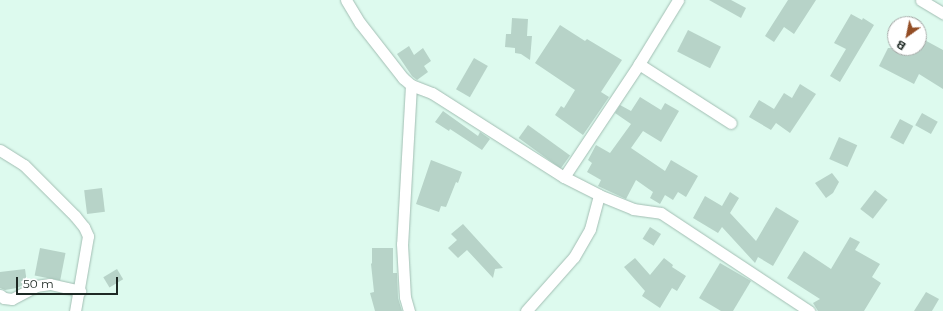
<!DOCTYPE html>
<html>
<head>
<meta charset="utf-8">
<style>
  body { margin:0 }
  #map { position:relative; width:943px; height:311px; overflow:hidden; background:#ddfaee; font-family:Montserrat,sans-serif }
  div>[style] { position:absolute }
  .building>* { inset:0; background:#b7d3c8; transform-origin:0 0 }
  .roads { filter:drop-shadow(0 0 1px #a2beb3) drop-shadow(0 0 1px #a2beb3) }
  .street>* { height:11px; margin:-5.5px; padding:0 5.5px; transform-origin:5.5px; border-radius:5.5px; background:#fff }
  span { translate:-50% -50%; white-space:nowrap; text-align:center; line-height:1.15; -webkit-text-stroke:3px #fff; paint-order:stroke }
  .north { position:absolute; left:887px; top:16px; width:40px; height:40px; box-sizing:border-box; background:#fff; border:1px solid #a5a9a7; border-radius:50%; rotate:213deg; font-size:11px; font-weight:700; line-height:16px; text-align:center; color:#1e2924 }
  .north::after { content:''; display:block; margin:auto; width:14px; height:18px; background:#934d25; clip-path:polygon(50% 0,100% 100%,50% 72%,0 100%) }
  .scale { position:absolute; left:16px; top:277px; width:102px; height:18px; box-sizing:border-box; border:2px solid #1e2924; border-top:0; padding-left:5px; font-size:12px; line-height:14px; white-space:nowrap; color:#1e2924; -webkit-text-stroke:3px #fff; paint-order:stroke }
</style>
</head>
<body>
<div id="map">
  <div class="building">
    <div style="clip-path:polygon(709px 0,731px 0,746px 8px,741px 18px)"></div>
    <div style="clip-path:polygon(788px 0,816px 0,794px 34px,784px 27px,774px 42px,765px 36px)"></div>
    <div style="clip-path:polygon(851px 14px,862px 20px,863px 18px,874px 25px,840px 82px,830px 76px,846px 49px,834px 43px)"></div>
    <div style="clip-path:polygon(512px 18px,528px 19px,527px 36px,532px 36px,530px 60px,521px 54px,515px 53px,515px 48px,505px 47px,506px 34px,511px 34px)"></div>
    <div style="clip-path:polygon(560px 25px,585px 41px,587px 39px,622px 60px,601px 92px,609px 97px,583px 135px,555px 115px,561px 106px,564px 108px,575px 90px,535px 63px)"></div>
    <div style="left:688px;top:30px;width:37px;height:24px;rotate:27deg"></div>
    <div style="clip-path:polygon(919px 37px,943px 50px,943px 89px,919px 74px,914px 84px,879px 66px,888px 48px,919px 48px)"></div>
    <div style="clip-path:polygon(409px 46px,414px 55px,423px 48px,431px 61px,424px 66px,428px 72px,417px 80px,412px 76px,397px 54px)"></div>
    <div style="left:474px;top:58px;width:16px;height:36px;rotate:30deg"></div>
    <div style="clip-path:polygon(800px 84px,816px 94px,790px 133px,776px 123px,771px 130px,749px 117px,759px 100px,774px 109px,784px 93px,792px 98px)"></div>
    <div style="clip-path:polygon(640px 97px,661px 110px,665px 103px,679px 111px,661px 142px,643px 131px,631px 148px,665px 171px,671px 160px,698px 176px,686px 197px,678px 192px,673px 200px,665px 195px,660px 204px,650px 198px,653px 192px,636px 180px,626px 199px,598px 186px,601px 180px,587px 172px,592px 163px,588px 160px,596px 145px,610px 153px,631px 124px,615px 113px,620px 105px,631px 111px)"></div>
    <div style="clip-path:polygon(443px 111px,478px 136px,480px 132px,490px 139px,482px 150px,450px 129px,449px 131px,435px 122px)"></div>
    <div style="left:922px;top:113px;width:18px;height:14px;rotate:29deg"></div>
    <div style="left:900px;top:119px;width:15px;height:21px;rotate:28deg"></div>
    <div style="left:528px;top:125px;width:52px;height:16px;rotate:36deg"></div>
    <div style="left:839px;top:137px;width:20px;height:24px;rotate:24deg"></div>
    <div style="clip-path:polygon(431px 160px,462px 172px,458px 183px,456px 182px,446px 207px,441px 206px,439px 212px,416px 204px)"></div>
    <div style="clip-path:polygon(832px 173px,839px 182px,833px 193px,826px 198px,815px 183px)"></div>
    <div style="left:102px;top:188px;width:24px;height:18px;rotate:83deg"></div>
    <div style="left:875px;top:190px;width:16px;height:24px;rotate:38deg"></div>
    <div style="clip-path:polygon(730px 192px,739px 198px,730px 213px,756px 241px,776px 207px,799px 221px,773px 266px,758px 257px,755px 263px,722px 227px,718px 233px,693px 218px,705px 196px,722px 206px)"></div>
    <div style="clip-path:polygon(463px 224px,503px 268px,495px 269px,493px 278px,467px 250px,458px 258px,448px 248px,457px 240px,451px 234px)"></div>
    <div style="left:650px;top:227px;width:13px;height:14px;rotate:32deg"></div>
    <div style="clip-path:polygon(850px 237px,860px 242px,855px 250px,880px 264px,872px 277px,881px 283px,864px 311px,818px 311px,813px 303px,820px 299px,787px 278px,804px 251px,831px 269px)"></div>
    <div style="left:40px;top:248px;width:26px;height:28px;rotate:11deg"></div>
    <div style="clip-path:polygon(372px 248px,393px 248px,393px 273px,397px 273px,398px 298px,402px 311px,375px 311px,370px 293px,374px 292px,371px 264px,372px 263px)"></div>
    <div style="clip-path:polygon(635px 258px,650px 275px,664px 258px,673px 265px,672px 267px,686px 276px,677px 291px,672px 288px,660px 308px,642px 296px,645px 291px,624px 267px)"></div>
    <div style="clip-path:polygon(720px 263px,751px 281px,733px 311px,721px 311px,699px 298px)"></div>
    <div style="clip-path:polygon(25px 269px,27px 283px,17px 288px,5px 290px,0 288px,0 272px)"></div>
    <div style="left:117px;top:269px;width:12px;height:16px;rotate:59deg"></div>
    <div style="clip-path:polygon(926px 292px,939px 299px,932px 311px,914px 311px)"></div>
  </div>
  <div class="roads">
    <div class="street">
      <div style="left:346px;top:0;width:27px;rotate:59deg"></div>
      <div style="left:360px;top:23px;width:70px;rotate:52deg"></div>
      <div style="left:403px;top:78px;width:11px;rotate:41deg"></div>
      <div style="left:411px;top:85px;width:159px;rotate:93.2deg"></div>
      <div style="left:402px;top:244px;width:53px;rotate:86.8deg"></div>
      <div style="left:405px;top:297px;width:15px;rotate:74deg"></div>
      <div style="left:921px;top:0;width:26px;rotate:31deg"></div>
      <div style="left:639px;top:64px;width:109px;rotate:32.7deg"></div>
      <div style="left:411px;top:85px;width:22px;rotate:21deg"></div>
      <div style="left:432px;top:93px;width:156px;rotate:32.5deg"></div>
      <div style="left:564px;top:177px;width:39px;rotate:27deg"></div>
      <div style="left:599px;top:195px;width:37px;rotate:22deg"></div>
      <div style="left:633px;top:209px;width:28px;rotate:8deg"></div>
      <div style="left:661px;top:213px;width:178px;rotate:33.5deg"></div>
      <div style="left:0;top:150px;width:28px;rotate:32deg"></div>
      <div style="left:24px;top:165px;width:72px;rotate:45deg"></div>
      <div style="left:75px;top:216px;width:14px;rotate:51deg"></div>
      <div style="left:84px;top:227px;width:10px;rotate:66deg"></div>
      <div style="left:88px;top:236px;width:76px;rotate:99.8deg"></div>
      <div style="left:564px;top:177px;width:136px;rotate:-56.4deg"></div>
      <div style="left:639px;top:64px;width:75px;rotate:-58.6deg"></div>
      <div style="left:0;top:295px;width:5px;rotate:37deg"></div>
      <div style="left:4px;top:298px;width:8px;rotate:7deg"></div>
      <div style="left:12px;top:299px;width:27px;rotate:-28deg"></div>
      <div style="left:36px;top:286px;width:14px;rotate:-8deg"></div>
      <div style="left:50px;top:284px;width:31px;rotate:13deg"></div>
      <div style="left:526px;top:311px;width:72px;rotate:-48.4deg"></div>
      <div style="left:574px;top:257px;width:32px;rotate:-60deg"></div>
      <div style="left:590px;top:229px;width:35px;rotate:-75deg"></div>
    </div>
  </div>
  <div class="north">B</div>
  <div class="scale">50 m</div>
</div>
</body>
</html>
